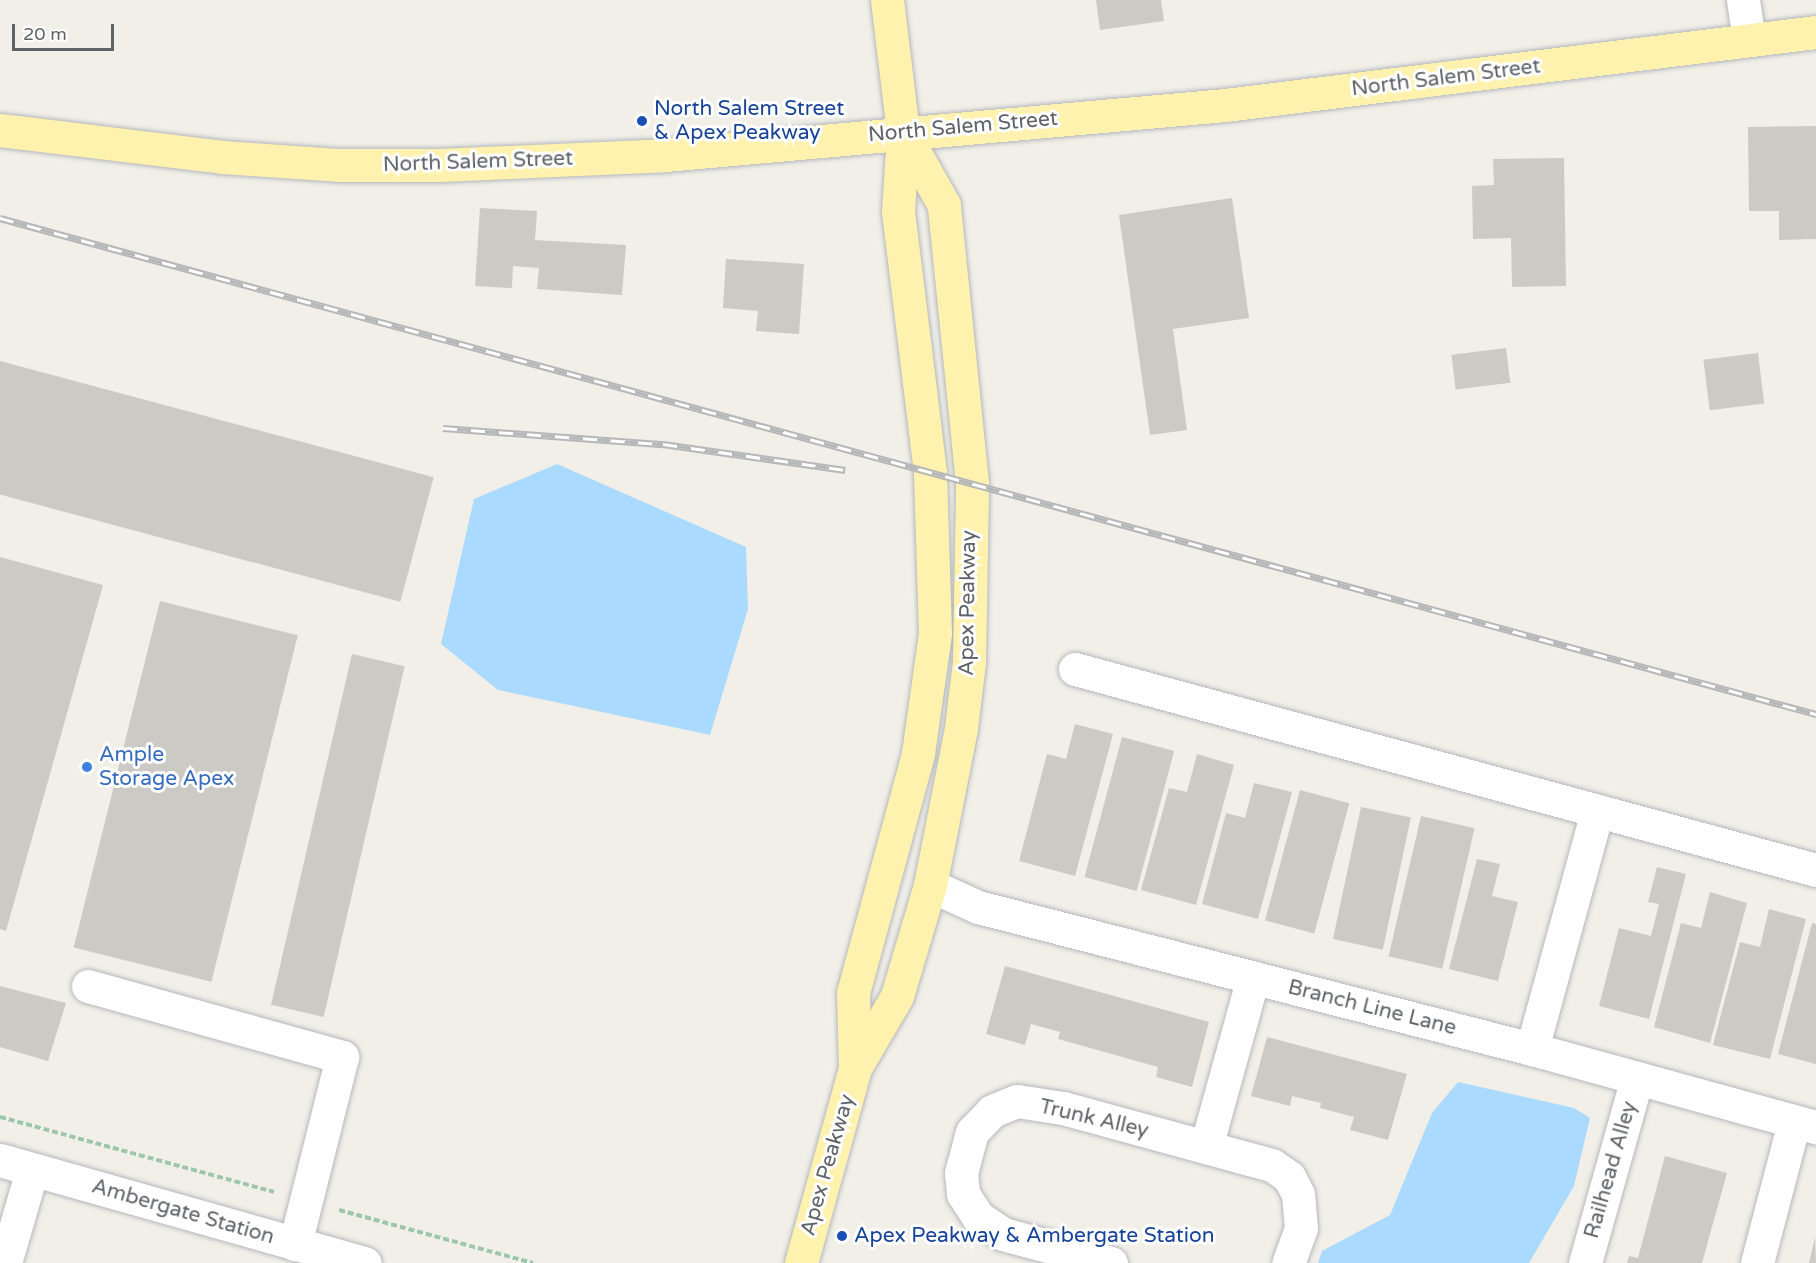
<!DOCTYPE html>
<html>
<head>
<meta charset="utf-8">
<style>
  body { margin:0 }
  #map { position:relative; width:1816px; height:1263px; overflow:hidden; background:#f1efe8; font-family:"Varela Round",sans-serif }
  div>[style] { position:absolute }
  .water>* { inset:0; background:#aadaff }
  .building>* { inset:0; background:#cccac5; transform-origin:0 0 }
  .path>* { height:4px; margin-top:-2px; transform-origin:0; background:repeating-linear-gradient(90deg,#9cc7a9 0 6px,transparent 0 9px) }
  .roads { filter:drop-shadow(0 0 2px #b5b8bc) drop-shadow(0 0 2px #b5b8bc) }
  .minor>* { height:33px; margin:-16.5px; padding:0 16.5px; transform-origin:16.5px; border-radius:16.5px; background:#fff }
  .major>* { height:33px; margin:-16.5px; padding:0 16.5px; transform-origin:16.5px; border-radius:16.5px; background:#fff2af }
  .rail>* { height:7px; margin-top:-3.5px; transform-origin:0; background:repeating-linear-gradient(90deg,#fff 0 14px,#b6b7b8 0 28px); box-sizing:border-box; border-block:2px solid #b6b7b8 }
  .dots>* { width:16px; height:16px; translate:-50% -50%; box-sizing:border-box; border:3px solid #fff; border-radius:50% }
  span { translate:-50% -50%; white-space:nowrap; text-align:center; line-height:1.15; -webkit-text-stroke:6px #fff; paint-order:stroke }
  .street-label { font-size:21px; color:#5f6368 }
  .transit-label { font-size:21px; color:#164399 }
  .left { translate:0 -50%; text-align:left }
  .shop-label { font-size:21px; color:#366cbe }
  .scale { position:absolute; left:12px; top:24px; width:102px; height:27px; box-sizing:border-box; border:3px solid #5f6368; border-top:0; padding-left:8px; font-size:18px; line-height:21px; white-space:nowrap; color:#5f6368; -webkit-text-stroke:4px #fff; paint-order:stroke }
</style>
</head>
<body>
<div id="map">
  <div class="water">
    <div style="clip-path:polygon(557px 464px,746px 547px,748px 609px,710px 735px,498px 690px,441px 644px,474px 499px)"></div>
    <div style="clip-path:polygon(1458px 1082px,1574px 1108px,1590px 1118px,1574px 1186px,1529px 1263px,1318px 1263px,1322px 1251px,1390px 1215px,1432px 1113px)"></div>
  </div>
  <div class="building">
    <div style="clip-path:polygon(1096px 0,1161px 0,1164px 21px,1100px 30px)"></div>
    <div style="clip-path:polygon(1816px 126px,1816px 239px,1779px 240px,1779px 211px,1749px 211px,1748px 127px)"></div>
    <div style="clip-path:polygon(1564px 158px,1566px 286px,1512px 287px,1511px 238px,1473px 239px,1472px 186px,1494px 185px,1493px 159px)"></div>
    <div style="clip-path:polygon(1232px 198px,1249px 318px,1173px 329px,1187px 430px,1150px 435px,1119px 215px)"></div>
    <div style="clip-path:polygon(480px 208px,537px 211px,535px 240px,626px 245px,622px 295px,537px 289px,539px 268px,513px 266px,512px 288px,475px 286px)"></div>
    <div style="clip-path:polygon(726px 259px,804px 264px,799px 334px,756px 331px,758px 311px,723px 308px)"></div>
    <div style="left:1506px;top:348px;width:35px;height:55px;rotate:83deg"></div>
    <div style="left:1758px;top:353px;width:51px;height:55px;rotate:83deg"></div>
    <div style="left:0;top:361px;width:449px;height:129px;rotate:15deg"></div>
    <div style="clip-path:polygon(0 557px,103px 585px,6px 931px,0 929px)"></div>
    <div style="left:160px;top:601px;width:142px;height:357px;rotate:14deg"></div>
    <div style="left:352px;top:654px;width:54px;height:360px;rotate:13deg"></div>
    <div style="clip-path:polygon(1075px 724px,1113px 734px,1075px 876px,1019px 861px,1047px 754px,1066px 759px)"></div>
    <div style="left:1122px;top:737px;width:54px;height:145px;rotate:15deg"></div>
    <div style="clip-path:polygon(1197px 754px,1234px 765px,1196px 905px,1141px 890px,1169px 788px,1187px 792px)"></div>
    <div style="clip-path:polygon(1254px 783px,1292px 792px,1258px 919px,1202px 904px,1226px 813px,1245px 818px)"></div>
    <div style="left:1300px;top:790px;width:51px;height:135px;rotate:15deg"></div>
    <div style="left:1361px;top:807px;width:51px;height:135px;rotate:12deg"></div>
    <div style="left:1421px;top:816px;width:55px;height:144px;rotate:13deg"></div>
    <div style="clip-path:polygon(1477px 859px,1500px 864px,1492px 896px,1518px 902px,1498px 981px,1449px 969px)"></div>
    <div style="clip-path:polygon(1657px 867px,1686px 874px,1649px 1019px,1599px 1006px,1619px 928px,1651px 936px,1659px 904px,1648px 902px)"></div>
    <div style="clip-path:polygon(1710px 892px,1747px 903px,1710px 1043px,1654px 1027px,1681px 923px,1701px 928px)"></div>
    <div style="clip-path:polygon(1769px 909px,1806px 919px,1770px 1059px,1713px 1045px,1740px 942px,1760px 947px)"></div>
    <div style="clip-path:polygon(1812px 923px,1816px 924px,1816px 1064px,1778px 1054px)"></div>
    <div style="clip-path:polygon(1005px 966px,1209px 1022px,1192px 1087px,1156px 1077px,1158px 1067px,1058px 1039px,1060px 1032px,1031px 1024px,1025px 1045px,986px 1034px)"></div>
    <div style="clip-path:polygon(0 986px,66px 1003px,48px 1061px,0 1047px)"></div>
    <div style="clip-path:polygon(1267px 1037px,1407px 1074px,1388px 1140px,1350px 1130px,1354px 1117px,1320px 1108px,1321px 1103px,1292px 1096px,1290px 1106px,1251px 1096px)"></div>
    <div style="clip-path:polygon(1665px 1156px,1727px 1173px,1702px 1263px,1627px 1263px,1629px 1256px,1638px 1258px)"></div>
    <div style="clip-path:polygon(1815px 1237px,1816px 1263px,1809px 1263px)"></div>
  </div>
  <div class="path">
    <div style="left:0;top:1117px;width:284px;rotate:15.3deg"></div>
    <div style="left:339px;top:1210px;width:201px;rotate:15.3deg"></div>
  </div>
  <div class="roads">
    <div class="minor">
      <div style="left:1743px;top:0;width:40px;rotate:81.5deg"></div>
      <div style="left:1075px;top:669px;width:768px;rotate:15.18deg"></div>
      <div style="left:930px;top:885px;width:53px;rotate:24.6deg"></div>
      <div style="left:978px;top:907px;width:572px;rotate:14.38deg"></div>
      <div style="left:1532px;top:1049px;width:295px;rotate:15.4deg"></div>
      <div style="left:88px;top:986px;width:264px;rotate:15.6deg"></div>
      <div style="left:342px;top:1057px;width:193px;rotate:104.1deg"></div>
      <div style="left:1532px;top:1049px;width:247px;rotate:-74.7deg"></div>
      <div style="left:1206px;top:1147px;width:176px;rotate:-74.5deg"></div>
      <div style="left:0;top:1160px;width:379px;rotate:15.8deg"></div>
      <div style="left:5px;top:1263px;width:97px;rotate:-73.8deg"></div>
      <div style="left:1111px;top:1263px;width:112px;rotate:-165deg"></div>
      <div style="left:1003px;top:1234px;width:30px;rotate:-146deg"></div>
      <div style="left:978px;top:1217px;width:27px;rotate:-123deg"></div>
      <div style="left:963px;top:1194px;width:21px;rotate:-95deg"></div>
      <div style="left:961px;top:1173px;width:42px;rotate:-75deg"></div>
      <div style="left:972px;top:1132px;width:29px;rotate:-46deg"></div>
      <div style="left:992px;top:1111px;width:27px;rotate:-22deg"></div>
      <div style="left:1017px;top:1101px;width:47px;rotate:8.7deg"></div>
      <div style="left:1063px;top:1108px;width:217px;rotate:15.3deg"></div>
      <div style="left:1272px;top:1165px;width:21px;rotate:35deg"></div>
      <div style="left:1289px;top:1177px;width:19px;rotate:62deg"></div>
      <div style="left:1298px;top:1194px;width:34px;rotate:85deg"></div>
      <div style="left:1301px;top:1228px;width:37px;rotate:110deg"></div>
      <div style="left:1585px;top:1263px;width:192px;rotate:-74.3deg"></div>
      <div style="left:1757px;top:1263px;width:146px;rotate:-75.3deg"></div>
    </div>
    <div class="major">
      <div style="left:0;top:130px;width:224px;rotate:6.9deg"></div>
      <div style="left:222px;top:157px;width:116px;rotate:3.9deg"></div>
      <div style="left:338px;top:165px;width:101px"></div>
      <div style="left:439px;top:165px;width:226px;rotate:-2.5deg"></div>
      <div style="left:665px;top:155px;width:562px;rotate:-5.1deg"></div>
      <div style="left:1225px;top:105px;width:595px;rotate:-7.04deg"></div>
      <div style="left:855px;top:1068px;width:75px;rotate:-91.5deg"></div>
      <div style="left:853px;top:993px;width:249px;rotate:-74.8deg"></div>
      <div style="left:918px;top:753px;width:121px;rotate:-81.9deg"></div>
      <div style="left:935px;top:633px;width:161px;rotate:-91.8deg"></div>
      <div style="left:930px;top:472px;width:262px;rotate:-97deg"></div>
      <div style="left:898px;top:212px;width:80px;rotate:-86.4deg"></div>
      <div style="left:903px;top:132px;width:133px;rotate:-96.9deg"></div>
      <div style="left:801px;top:1263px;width:202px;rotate:-74.5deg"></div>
      <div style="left:855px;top:1068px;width:83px;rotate:-59.7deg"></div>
      <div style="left:897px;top:996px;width:116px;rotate:-73.4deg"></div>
      <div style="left:930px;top:885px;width:160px;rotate:-78.8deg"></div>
      <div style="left:961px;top:728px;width:66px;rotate:-83.1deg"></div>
      <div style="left:969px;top:662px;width:179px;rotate:-89deg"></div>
      <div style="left:972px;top:483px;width:279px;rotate:-95.8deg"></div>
      <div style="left:944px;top:205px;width:84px;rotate:-119.3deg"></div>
    </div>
  </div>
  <div class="rail">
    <div style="left:0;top:218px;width:1883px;rotate:15.28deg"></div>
    <div style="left:443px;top:428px;width:221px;rotate:4.2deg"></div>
    <div style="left:663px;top:444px;width:184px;rotate:8.1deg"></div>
  </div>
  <div class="dots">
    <div style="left:642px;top:121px;background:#1a4fb4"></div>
    <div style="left:87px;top:767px;background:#3f7fe0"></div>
    <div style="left:842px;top:1236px;background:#1a4fb4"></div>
  </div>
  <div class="street-label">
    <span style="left:1446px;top:78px;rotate:-7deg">North Salem Street</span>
    <span style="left:963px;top:127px;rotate:-5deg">North Salem Street</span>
    <span style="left:478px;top:162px;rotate:-2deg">North Salem Street</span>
    <span style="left:968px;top:603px;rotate:-89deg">Apex Peakway</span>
    <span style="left:1372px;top:1008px;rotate:14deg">Branch Line Lane</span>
    <span style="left:1094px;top:1119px;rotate:13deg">Trunk Alley</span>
    <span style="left:828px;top:1165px;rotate:-74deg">Apex Peakway</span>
    <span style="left:1611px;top:1170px;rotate:-74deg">Railhead Alley</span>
    <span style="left:183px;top:1212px;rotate:16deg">Ambergate Station</span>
  </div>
  <div class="transit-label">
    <span class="left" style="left:654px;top:121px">North Salem Street<br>&amp; Apex Peakway</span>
    <span class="left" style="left:854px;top:1236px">Apex Peakway &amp; Ambergate Station</span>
  </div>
  <div class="shop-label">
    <span class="left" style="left:99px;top:767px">Ample<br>Storage Apex</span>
  </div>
  <div class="scale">20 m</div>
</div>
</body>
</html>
